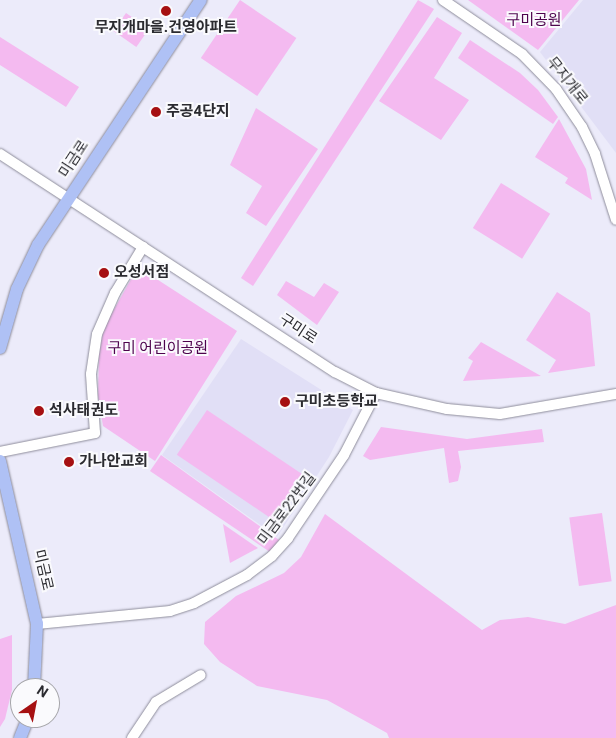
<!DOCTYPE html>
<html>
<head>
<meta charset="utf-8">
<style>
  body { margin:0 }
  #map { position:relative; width:616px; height:738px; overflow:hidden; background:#ecebfa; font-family:Roboto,"Noto Sans KR",sans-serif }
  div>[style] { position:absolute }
  .built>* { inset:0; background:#e1dff6 }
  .green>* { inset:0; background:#f4baf0; transform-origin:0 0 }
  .roads { filter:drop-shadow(0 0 1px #8e8d9b) drop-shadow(0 0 1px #8e8d9b) }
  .minor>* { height:10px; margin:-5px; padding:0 5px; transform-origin:5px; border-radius:5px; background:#fff }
  .major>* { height:12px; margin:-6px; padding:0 6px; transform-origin:6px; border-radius:6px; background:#afc1f5 }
  .dots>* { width:14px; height:14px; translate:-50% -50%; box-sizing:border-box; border:2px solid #fafafd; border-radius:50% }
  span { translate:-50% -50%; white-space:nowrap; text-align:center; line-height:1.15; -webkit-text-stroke:4px #fafafd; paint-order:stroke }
  .park-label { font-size:15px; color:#4d034d }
  .poi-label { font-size:15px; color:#2b2b30; font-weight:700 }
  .left { translate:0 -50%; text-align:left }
  .street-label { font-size:15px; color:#2b2b30 }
  .north { position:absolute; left:10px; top:678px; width:50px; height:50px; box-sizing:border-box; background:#fafafd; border:1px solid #a7a7ab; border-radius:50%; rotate:33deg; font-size:14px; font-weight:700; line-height:20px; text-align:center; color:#2b2b30 }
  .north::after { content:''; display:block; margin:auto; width:18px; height:22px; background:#a61012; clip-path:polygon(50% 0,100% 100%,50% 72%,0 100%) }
</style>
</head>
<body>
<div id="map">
  <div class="built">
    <div style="clip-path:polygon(583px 0,616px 0,616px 153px,540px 52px)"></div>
    <div style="clip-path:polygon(241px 339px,353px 410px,329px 457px,277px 537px,162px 455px)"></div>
  </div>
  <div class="green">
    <div style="left:240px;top:0;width:68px;height:70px;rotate:34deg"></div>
    <div style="clip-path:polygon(418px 0,434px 9px,253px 286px,241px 278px)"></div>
    <div style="clip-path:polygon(468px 0,579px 0,538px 50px)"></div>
    <div style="left:126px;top:13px;width:28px;height:22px;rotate:35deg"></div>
    <div style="clip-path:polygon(437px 17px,462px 33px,434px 78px,469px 100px,441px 140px,379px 101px)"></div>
    <div style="clip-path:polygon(0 37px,79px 87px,66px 107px,0 65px)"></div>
    <div style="clip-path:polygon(470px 40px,520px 73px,538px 90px,558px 117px,553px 124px,458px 58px)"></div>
    <div style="clip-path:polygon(256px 108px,318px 149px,266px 226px,246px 213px,262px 186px,230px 165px)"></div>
    <div style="clip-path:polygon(559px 119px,586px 169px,592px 200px,565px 183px,568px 178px,535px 157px)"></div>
    <div style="left:501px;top:183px;width:58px;height:53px;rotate:32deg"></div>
    <div style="clip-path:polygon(138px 267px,237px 331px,155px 461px,103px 426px,98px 396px,99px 354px,104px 327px)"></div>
    <div style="clip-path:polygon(286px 281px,314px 297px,324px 283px,339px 292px,317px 325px,277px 295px)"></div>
    <div style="clip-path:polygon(557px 292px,590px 313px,595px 366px,548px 373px,556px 360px,526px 340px)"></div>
    <div style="clip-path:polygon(481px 342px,541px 376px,463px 381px,473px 361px,468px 358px)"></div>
    <div style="left:207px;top:410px;width:116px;height:54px;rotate:34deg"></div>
    <div style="clip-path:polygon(381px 427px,467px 439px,542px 429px,544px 442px,458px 451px,461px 467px,458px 481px,449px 483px,444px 448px,370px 460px,363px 456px)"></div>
    <div style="clip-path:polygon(161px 455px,279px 540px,270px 552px,150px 471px)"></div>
    <div style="left:602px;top:513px;width:69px;height:33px;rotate:82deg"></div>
    <div style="clip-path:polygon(325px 514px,482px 630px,500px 620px,528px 617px,565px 624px,616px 605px,616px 738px,389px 738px,387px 733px,327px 700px,257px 686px,220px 662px,204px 644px,205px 622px,236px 596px,284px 573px,301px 557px)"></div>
    <div style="clip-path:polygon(223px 524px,258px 548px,230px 563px)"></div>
    <div style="clip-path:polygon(12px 635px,12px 690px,5px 719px,0 727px,0 639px)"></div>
  </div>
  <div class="roads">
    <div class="minor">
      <div style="left:443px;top:0;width:96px;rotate:34.4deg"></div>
      <div style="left:522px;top:54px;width:49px;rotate:45.8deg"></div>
      <div style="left:556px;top:89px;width:46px;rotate:55.6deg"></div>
      <div style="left:582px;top:127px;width:30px;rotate:64deg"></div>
      <div style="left:595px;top:154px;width:69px;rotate:72.3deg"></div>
      <div style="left:0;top:154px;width:400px;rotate:33.1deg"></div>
      <div style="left:335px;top:372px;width:46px;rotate:27.1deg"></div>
      <div style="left:376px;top:393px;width:73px;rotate:12.7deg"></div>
      <div style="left:447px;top:409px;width:53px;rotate:5.4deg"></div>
      <div style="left:500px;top:414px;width:118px;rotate:-9.8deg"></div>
      <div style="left:0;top:452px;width:97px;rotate:-11.3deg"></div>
      <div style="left:95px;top:433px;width:59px;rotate:-93.9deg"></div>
      <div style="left:91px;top:374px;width:40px;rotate:-81.5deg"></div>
      <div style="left:97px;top:334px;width:45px;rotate:-66.3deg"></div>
      <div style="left:115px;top:293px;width:54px;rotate:-58.7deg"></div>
      <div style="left:37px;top:624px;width:134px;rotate:-5.6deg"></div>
      <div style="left:170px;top:611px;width:25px;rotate:-18deg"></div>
      <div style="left:194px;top:603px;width:60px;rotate:-27.8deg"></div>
      <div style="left:247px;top:575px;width:31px;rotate:-37deg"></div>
      <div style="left:272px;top:556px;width:24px;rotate:-48deg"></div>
      <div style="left:288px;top:538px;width:100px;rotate:-56deg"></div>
      <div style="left:344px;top:455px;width:70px;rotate:-62.7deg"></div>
      <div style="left:132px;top:738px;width:43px;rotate:-56.3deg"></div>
      <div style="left:156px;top:702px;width:52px;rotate:-31deg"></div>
    </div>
    <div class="major">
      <div style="left:0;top:348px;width:61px;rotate:-73.9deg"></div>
      <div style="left:17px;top:289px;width:49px;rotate:-64.5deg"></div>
      <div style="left:38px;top:245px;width:294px;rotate:-56.4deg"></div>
      <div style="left:0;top:461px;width:167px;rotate:77.2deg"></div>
      <div style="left:37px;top:624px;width:64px;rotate:92.7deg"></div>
      <div style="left:20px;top:738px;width:22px;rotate:-68deg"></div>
    </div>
  </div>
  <div class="dots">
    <div style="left:166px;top:11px;background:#a61012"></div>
    <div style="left:156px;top:112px;background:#a61012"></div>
    <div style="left:104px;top:273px;background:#a61012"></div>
    <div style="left:285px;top:402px;background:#a61012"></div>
    <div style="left:39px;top:411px;background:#a61012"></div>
    <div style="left:69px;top:462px;background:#a61012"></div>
  </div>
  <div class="park-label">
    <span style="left:534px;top:21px">구미공원</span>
    <span style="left:158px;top:349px">구미 어린이공원</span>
  </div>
  <div class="poi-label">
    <span style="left:166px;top:28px">무지개마을.건영아파트</span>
    <span class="left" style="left:166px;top:112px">주공4단지</span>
    <span class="left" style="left:114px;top:273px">오성서점</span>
    <span class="left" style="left:295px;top:402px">구미초등학교</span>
    <span class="left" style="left:49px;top:411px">석사태권도</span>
    <span class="left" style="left:79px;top:462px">가나안교회</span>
  </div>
  <div class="street-label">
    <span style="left:567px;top:81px;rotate:51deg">무지개로</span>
    <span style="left:74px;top:159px;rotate:-57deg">미금로</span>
    <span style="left:298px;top:329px;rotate:33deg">구미로</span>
    <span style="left:287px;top:509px;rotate:-53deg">미금로22번길</span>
    <span style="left:43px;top:570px;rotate:77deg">미금로</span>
  </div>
  <div class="north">N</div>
</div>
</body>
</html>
